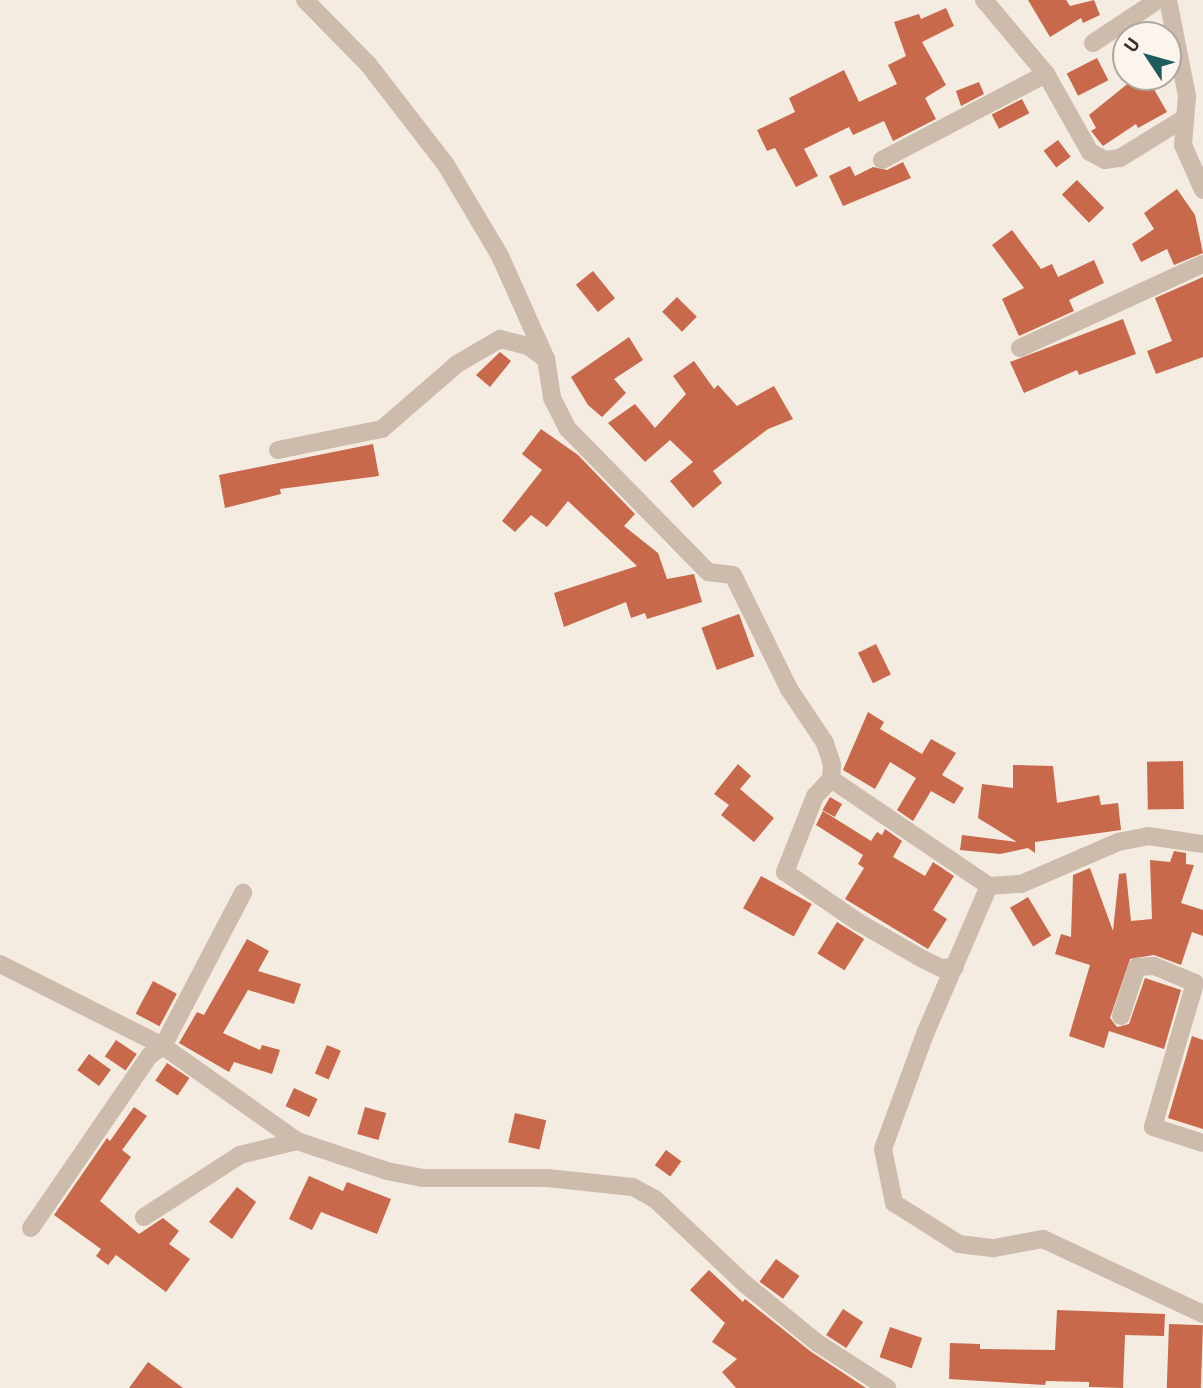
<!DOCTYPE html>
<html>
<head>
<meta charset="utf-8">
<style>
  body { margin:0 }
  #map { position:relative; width:1203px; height:1388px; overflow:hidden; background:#f4ebe1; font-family:Barlow,sans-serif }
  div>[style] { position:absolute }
  .building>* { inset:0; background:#c8694b; transform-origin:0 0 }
  .minor>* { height:18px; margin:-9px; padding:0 9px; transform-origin:9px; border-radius:9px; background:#cdbbac }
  span { translate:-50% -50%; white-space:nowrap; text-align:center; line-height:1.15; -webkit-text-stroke:5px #fbf5ee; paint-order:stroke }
  .north { position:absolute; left:1112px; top:21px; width:70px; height:70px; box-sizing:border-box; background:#fbf5ee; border:2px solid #aea6a0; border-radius:50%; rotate:306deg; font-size:19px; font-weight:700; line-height:28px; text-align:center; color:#3b302b }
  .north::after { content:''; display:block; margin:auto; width:24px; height:32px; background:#1f5a5e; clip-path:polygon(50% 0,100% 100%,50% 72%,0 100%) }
</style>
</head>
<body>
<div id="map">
  <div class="building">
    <div style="clip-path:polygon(1028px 0,1066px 0,1070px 6px,1094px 0,1100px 15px,1083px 23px,1081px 18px,1050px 37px)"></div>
    <div style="clip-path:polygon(946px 8px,954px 26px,922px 42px,946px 85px,925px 98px,936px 119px,893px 141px,884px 121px,853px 135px,849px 127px,804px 149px,818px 176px,796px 187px,775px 148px,767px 151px,757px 130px,795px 112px,789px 98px,844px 70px,859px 102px,897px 84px,888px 65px,906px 56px,894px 22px,919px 14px,921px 19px)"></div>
    <div style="left:1097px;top:58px;width:25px;height:34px;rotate:63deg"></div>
    <div style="clip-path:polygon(1136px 77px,1147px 77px,1167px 112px,1138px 128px,1136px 124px,1103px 146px,1091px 131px,1096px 128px,1089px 115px)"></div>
    <div style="clip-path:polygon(979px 82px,984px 94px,961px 106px,956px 91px)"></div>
    <div style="left:1022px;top:99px;width:16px;height:34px;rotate:63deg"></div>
    <div style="left:1058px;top:140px;width:21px;height:18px;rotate:53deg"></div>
    <div style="clip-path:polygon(903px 162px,911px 178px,843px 206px,829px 176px,850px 166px,855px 176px,873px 167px,887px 170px)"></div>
    <div style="left:1077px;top:180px;width:39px;height:21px;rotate:46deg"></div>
    <div style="clip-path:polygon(1177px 189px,1195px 215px,1203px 253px,1174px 265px,1167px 249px,1141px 262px,1132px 244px,1154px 229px,1144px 213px)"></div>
    <div style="clip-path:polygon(1012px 230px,1041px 269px,1052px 264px,1058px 277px,1094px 260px,1104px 283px,1069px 300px,1074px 311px,1019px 336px,1002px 299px,1024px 288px,992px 245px)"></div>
    <div style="left:593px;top:271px;width:35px;height:22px;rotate:51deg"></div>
    <div style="clip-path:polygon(1203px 277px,1203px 357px,1156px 374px,1147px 351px,1172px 341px,1155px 298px)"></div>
    <div style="left:677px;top:297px;width:28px;height:21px;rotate:45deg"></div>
    <div style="clip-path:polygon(1123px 319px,1136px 354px,1079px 375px,1077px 370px,1024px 393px,1010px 362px)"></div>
    <div style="clip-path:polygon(629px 337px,643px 360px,614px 379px,626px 393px,602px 417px,588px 405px,571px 377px)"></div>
    <div style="clip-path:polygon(500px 352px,511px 361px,490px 387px,476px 375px)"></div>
    <div style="clip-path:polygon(694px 361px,714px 389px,718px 385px,737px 406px,774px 386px,793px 419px,768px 429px,713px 471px,722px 483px,693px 508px,670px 481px,693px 462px,670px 440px,645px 462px,608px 423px,635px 404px,655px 428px,686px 394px,673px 376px)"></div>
    <div style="clip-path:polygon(541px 429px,578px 455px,635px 514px,624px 526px,658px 553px,667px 579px,694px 574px,702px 602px,647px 619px,645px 613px,631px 618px,626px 602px,564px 627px,554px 593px,637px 566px,568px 501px,547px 527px,531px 515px,515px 532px,502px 521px,542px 470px,522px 454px)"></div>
    <div style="clip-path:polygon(373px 444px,379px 476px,280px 489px,281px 494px,225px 508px,219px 475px)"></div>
    <div style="left:739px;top:614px;width:45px;height:40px;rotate:70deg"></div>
    <div style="left:876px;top:644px;width:34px;height:20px;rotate:64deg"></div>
    <div style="clip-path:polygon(868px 712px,884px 722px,880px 729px,922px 754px,931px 739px,956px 753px,942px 775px,964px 788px,954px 804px,931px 791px,913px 821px,897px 810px,916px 778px,890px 762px,875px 789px,843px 770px)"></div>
    <div style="left:1183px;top:761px;width:48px;height:36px;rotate:89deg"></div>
    <div style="clip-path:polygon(738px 764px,751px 776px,740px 789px,774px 818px,754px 842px,721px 815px,729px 805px,714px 794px)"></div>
    <div style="clip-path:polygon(1013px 765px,1053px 766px,1057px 803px,1099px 795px,1101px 805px,1118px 803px,1121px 830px,1035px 842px,1035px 853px,1028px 848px,1000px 854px,960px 850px,962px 835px,1017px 842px,978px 818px,982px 784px,1013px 788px)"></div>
    <div style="left:830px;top:797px;width:14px;height:15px;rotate:30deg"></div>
    <div style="clip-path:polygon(823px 811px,871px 841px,877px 832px,882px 835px,885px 829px,902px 841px,893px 857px,925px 876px,933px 862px,954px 876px,933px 910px,947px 919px,928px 949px,845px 899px,864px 868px,858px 864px,863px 855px,816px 825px)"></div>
    <div style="clip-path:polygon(1174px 851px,1186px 853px,1186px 864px,1194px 865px,1181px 903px,1203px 910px,1203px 936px,1192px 932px,1181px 965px,1154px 955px,1130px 959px,1110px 1018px,1117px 1027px,1129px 1024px,1145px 978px,1181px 990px,1164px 1049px,1109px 1031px,1104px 1048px,1069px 1036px,1090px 965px,1055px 954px,1061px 934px,1071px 937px,1073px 875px,1090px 868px,1113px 931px,1119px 874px,1126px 873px,1131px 921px,1152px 919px,1150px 860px,1170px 862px)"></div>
    <div style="left:761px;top:876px;width:58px;height:37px;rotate:29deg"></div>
    <div style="left:1028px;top:897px;width:45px;height:21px;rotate:59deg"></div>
    <div style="left:837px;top:922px;width:32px;height:37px;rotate:32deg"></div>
    <div style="clip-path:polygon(247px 939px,269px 951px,258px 971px,301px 984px,294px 1004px,248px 990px,223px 1033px,260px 1050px,262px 1045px,280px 1050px,272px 1074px,234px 1062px,229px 1072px,179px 1043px,197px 1012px,204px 1015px)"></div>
    <div style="left:153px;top:981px;width:27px;height:37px;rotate:28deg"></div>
    <div style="clip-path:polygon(1192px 1036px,1203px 1040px,1203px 1129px,1168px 1118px)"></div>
    <div style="left:116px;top:1040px;width:25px;height:20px;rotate:34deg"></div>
    <div style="left:327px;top:1045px;width:15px;height:31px;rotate:23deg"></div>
    <div style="left:89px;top:1054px;width:27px;height:20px;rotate:36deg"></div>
    <div style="left:167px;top:1063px;width:27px;height:21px;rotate:34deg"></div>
    <div style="left:294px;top:1088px;width:26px;height:20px;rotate:25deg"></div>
    <div style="clip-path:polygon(134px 1107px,147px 1116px,122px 1150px,131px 1157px,100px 1201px,139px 1234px,163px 1218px,179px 1231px,169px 1244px,190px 1259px,166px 1292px,116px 1255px,108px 1265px,96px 1256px,101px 1249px,54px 1215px,107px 1138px,110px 1141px)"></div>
    <div style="left:365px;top:1107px;width:22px;height:28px;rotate:16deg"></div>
    <div style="left:515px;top:1113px;width:32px;height:30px;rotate:13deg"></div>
    <div style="left:666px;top:1150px;width:19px;height:19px;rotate:36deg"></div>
    <div style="clip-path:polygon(309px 1176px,343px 1191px,347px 1182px,391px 1199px,377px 1234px,321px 1212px,312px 1230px,289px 1219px)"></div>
    <div style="clip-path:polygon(237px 1187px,256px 1202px,232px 1239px,209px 1222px)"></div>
    <div style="left:776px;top:1259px;width:29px;height:28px;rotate:36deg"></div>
    <div style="clip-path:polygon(709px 1270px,743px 1302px,745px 1299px,810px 1351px,866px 1388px,736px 1388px,722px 1372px,737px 1359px,712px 1342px,725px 1323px,690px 1290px)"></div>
    <div style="left:843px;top:1309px;width:24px;height:31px;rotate:33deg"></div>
    <div style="clip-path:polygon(1057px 1310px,1165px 1314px,1164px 1336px,1125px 1335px,1123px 1388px,1089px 1387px,1089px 1382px,1046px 1381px,1045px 1385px,949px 1379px,950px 1343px,980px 1344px,980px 1349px,1055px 1350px)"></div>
    <div style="left:1169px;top:1324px;width:34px;height:64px;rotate:2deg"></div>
    <div style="left:890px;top:1327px;width:34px;height:32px;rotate:19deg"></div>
    <div style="clip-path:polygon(148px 1362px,183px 1388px,129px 1388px)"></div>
  </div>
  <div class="minor">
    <div style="left:305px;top:0;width:90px;rotate:45.5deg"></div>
    <div style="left:368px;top:64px;width:128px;rotate:52.3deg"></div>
    <div style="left:446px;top:165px;width:106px;rotate:59.3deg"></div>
    <div style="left:500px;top:256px;width:113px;rotate:65.9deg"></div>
    <div style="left:546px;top:359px;width:39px;rotate:81deg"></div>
    <div style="left:552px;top:398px;width:34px;rotate:63deg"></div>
    <div style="left:567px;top:428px;width:202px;rotate:45.6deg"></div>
    <div style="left:708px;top:572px;width:25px;rotate:7deg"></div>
    <div style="left:733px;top:575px;width:127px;rotate:63.8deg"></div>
    <div style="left:789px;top:689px;width:65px;rotate:56.3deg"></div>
    <div style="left:825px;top:743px;width:23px;rotate:72deg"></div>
    <div style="left:832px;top:765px;width:14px;rotate:94deg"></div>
    <div style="left:831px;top:779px;width:191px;rotate:34.1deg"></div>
    <div style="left:989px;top:886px;width:161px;rotate:113.4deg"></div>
    <div style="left:925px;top:1034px;width:122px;rotate:110.1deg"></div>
    <div style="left:883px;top:1149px;width:55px;rotate:78.5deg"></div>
    <div style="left:894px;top:1203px;width:77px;rotate:32.2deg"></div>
    <div style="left:959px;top:1244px;width:35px;rotate:7deg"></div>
    <div style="left:994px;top:1248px;width:50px;rotate:-10.4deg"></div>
    <div style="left:1043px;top:1239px;width:177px;rotate:25.1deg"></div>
    <div style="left:984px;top:0;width:97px;rotate:50deg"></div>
    <div style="left:1046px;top:74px;width:90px;rotate:60.6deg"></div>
    <div style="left:1090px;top:152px;width:17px;rotate:28deg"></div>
    <div style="left:1105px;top:160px;width:15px;rotate:-8deg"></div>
    <div style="left:1120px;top:158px;width:76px;rotate:-31.6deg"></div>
    <div style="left:1168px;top:0;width:98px;rotate:78.8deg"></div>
    <div style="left:1187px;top:96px;width:49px;rotate:94.7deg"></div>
    <div style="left:1183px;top:145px;width:49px;rotate:66deg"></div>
    <div style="left:1093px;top:43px;width:78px;rotate:-33.5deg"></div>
    <div style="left:882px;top:160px;width:185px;rotate:-27.7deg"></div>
    <div style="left:1020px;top:348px;width:201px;rotate:-24.7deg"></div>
    <div style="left:278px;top:450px;width:106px;rotate:-11.4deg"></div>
    <div style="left:382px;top:429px;width:99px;rotate:-40.9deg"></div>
    <div style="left:457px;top:364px;width:50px;rotate:-30.2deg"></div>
    <div style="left:500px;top:339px;width:29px;rotate:14deg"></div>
    <div style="left:528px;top:346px;width:22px;rotate:36deg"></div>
    <div style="left:831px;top:779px;width:23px;rotate:133deg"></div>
    <div style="left:815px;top:796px;width:82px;rotate:111.5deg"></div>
    <div style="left:785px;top:872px;width:88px;rotate:34.4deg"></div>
    <div style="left:858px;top:922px;width:70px;rotate:29.8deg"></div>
    <div style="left:919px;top:957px;width:25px;rotate:27deg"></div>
    <div style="left:941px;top:968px;width:14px;rotate:-4deg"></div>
    <div style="left:989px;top:886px;width:32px;rotate:-4deg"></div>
    <div style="left:1021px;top:884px;width:106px;rotate:-23.4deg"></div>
    <div style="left:1118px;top:842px;width:31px;rotate:-11deg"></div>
    <div style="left:1148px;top:836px;width:56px;rotate:8.3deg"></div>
    <div style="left:0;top:964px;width:182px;rotate:26.7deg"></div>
    <div style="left:163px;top:1046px;width:173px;rotate:-62.4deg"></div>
    <div style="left:1121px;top:1016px;width:52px;rotate:-71.9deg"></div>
    <div style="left:1137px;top:967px;width:17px;rotate:-3deg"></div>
    <div style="left:1154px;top:966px;width:44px;rotate:22.5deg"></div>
    <div style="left:1195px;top:983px;width:150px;rotate:106.3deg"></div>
    <div style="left:1153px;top:1127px;width:52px;rotate:17.7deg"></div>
    <div style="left:144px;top:1217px;width:114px;rotate:-32.9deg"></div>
    <div style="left:240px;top:1155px;width:59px;rotate:-13.8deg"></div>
    <div style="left:31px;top:1228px;width:209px;rotate:-55.5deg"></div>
    <div style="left:149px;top:1056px;width:17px;rotate:-36deg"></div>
    <div style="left:163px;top:1046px;width:164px;rotate:35.3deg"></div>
    <div style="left:297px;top:1141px;width:95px;rotate:18.4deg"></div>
    <div style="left:387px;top:1171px;width:36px;rotate:11deg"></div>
    <div style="left:422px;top:1178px;width:125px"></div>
    <div style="left:547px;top:1178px;width:86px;rotate:6deg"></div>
    <div style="left:633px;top:1187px;width:25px;rotate:29deg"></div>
    <div style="left:655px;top:1199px;width:124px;rotate:43.4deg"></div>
    <div style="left:745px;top:1284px;width:92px;rotate:39.2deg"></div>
    <div style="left:816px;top:1342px;width:85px;rotate:32.9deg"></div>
  </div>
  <div class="north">U</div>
</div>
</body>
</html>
